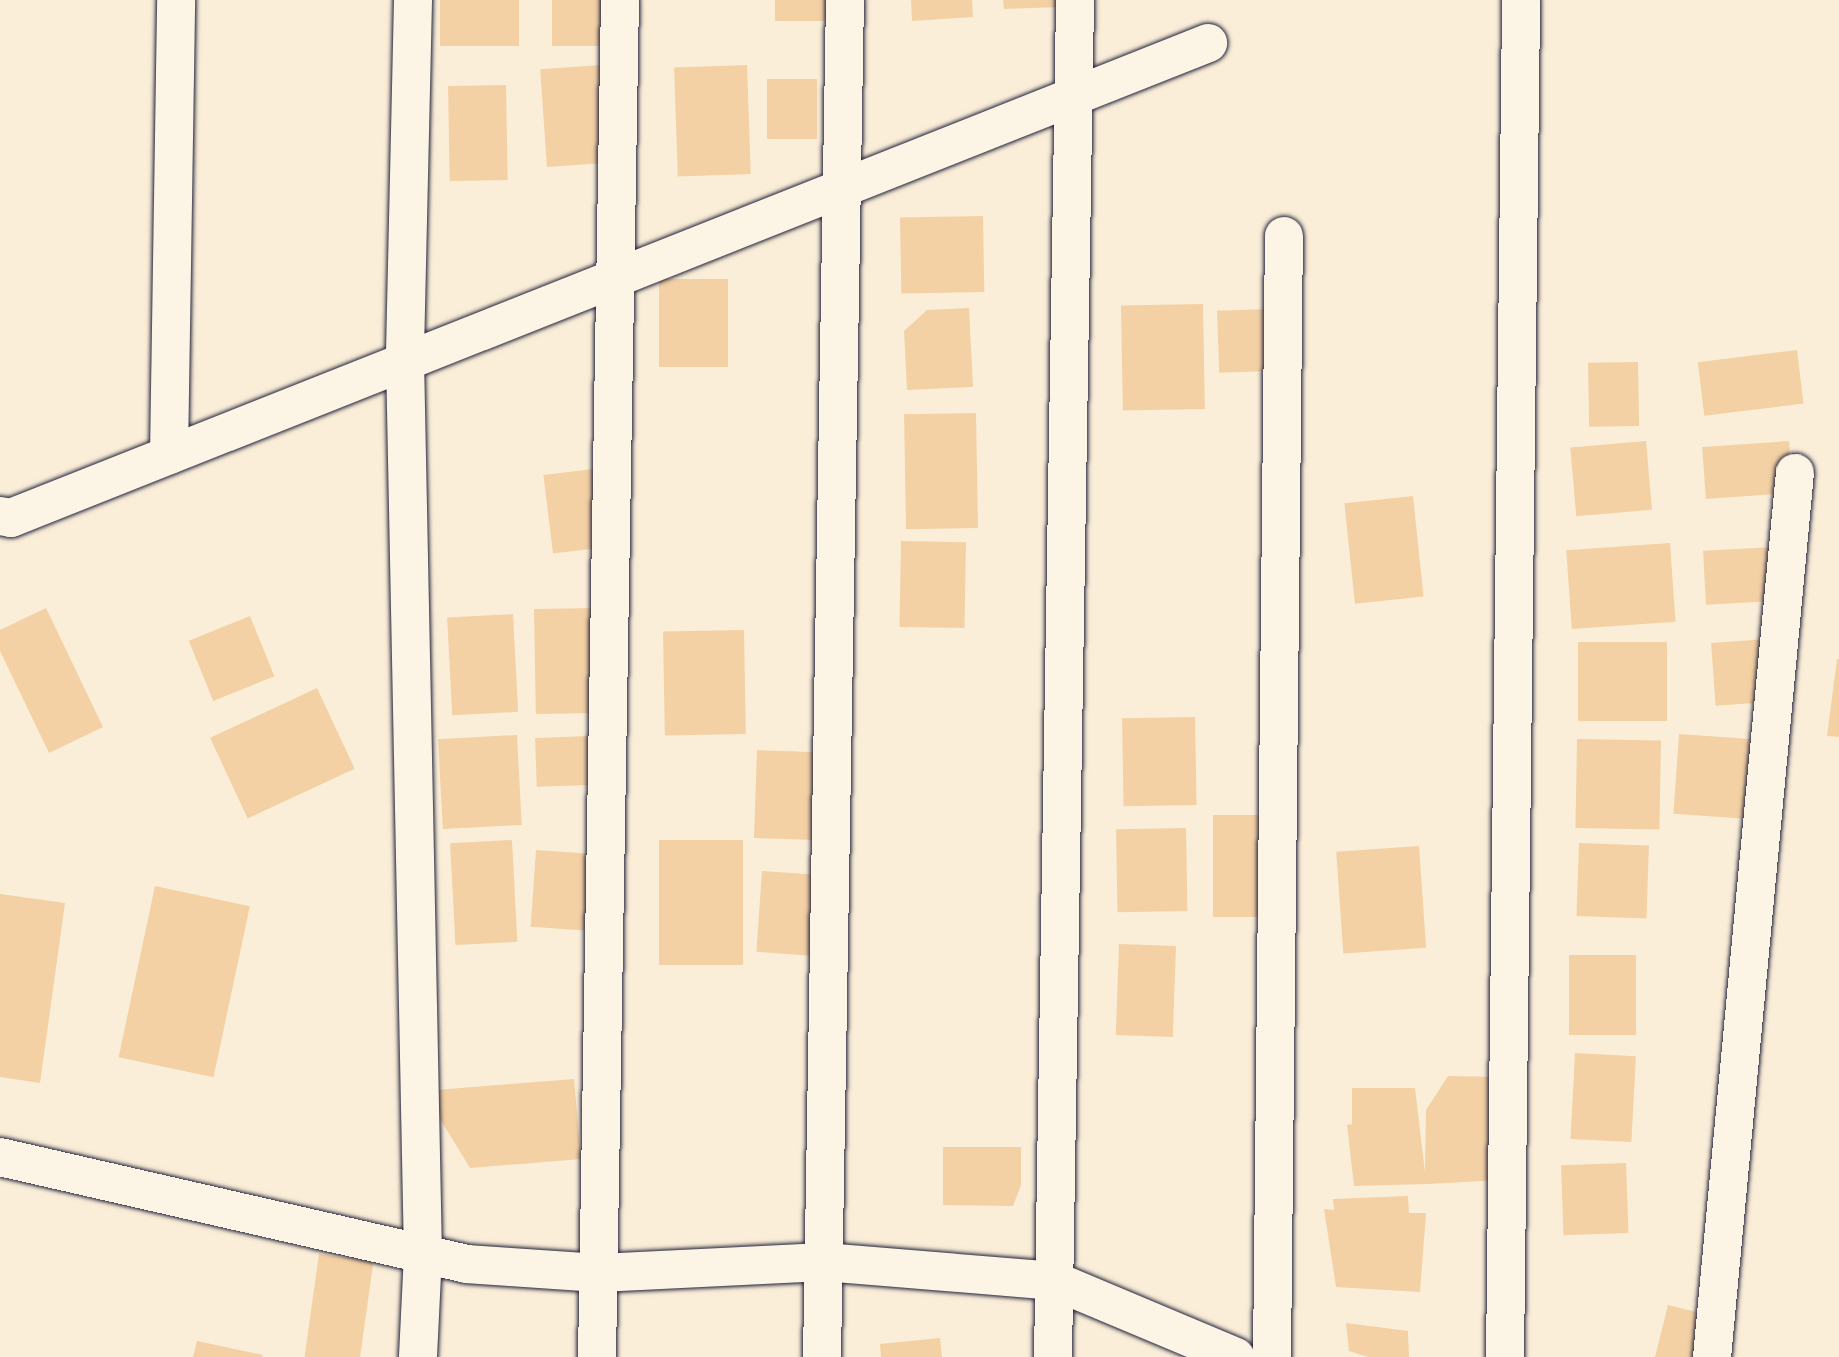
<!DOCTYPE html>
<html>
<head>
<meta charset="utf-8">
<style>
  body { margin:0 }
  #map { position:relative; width:1839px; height:1357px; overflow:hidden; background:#faeed8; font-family:Pangolin,sans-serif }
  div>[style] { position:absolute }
  .building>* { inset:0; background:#f3d1a4; transform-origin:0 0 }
  .roads { filter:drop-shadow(0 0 2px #22223b) drop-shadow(0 0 2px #22223b) }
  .minor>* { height:38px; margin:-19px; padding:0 19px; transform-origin:19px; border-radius:19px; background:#fcf5e5 }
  span { translate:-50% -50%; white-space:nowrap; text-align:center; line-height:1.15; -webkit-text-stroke:10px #fcf5e5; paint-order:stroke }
</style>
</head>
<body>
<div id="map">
  <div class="building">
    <div style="left:440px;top:0;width:79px;height:46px"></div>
    <div style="left:552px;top:0;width:77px;height:46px"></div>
    <div style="left:775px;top:0;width:61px;height:21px"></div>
    <div style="clip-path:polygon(911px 0,972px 0,973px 17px,912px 21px)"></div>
    <div style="clip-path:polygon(1003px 0,1063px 0,1063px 7px,1004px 9px)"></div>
    <div style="left:601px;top:65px;width:98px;height:61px;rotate:86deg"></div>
    <div style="left:747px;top:65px;width:109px;height:73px;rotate:88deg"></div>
    <div style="left:767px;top:79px;width:50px;height:60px"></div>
    <div style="left:506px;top:85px;width:95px;height:58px;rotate:89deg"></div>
    <div style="left:983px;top:216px;width:76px;height:83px;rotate:89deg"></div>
    <div style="left:659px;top:279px;width:69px;height:88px"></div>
    <div style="left:1203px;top:304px;width:105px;height:82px;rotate:89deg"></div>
    <div style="clip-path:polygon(969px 308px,973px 387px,907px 390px,904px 331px,927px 310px)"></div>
    <div style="left:1268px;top:309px;width:62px;height:51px;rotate:88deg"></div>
    <div style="left:1797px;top:350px;width:54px;height:100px;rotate:83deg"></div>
    <div style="left:1638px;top:362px;width:64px;height:50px;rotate:89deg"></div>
    <div style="left:976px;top:413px;width:115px;height:72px;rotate:89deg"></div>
    <div style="left:1646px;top:441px;width:69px;height:76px;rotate:85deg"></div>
    <div style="left:1789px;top:441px;width:52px;height:87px;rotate:86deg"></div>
    <div style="left:593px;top:469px;width:79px;height:50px;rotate:83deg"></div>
    <div style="left:1413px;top:496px;width:101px;height:69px;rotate:84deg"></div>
    <div style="left:901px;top:541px;width:65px;height:86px;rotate:1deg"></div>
    <div style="left:1670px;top:543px;width:79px;height:104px;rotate:86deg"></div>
    <div style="left:1774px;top:547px;width:54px;height:71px;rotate:87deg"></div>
    <div style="clip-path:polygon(46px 608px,103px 727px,49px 753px,0 651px,0 630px)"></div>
    <div style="left:597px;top:608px;width:105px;height:63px;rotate:89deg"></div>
    <div style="left:513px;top:614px;width:98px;height:66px;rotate:87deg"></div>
    <div style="left:250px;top:616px;width:65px;height:66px;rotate:68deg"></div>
    <div style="left:744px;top:630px;width:104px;height:81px;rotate:89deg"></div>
    <div style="left:1767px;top:639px;width:63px;height:56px;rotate:86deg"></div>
    <div style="left:1578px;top:642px;width:89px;height:79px"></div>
    <div style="clip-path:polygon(1837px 659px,1839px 659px,1839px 737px,1827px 736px)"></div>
    <div style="left:317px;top:688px;width:89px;height:118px;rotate:65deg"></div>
    <div style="left:1195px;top:717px;width:88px;height:73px;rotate:89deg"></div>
    <div style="left:1679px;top:734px;width:72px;height:80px;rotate:4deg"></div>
    <div style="left:517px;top:735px;width:90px;height:79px;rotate:87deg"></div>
    <div style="left:589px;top:736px;width:49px;height:54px;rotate:88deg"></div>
    <div style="left:1577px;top:739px;width:84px;height:89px;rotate:1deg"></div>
    <div style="left:757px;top:750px;width:61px;height:88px;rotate:2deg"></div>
    <div style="left:1213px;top:815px;width:78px;height:102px"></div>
    <div style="left:1186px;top:828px;width:83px;height:70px;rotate:89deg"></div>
    <div style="left:512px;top:840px;width:102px;height:62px;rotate:87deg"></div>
    <div style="left:659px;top:840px;width:84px;height:125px"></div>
    <div style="left:1579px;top:843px;width:70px;height:73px;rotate:2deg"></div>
    <div style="left:1419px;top:846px;width:102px;height:83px;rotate:86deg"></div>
    <div style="left:536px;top:850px;width:58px;height:77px;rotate:4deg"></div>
    <div style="left:762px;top:871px;width:55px;height:81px;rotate:4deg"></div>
    <div style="left:155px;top:886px;width:97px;height:175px;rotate:12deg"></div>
    <div style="clip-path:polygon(0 894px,65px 903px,40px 1083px,0 1077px)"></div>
    <div style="left:1119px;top:944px;width:57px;height:91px;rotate:2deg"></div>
    <div style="left:1636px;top:955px;width:80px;height:67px;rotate:90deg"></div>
    <div style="left:1575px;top:1053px;width:61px;height:86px;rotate:3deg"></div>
    <div style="clip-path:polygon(1448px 1076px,1502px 1077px,1502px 1180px,1427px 1184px,1425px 1173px,1427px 1184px,1354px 1186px,1347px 1125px,1352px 1124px,1352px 1088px,1415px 1088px,1425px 1172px,1426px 1110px)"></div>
    <div style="clip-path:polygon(574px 1079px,581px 1159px,470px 1168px,423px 1091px)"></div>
    <div style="clip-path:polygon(943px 1147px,1021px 1147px,1021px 1185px,1013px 1206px,943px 1205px)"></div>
    <div style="left:1626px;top:1163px;width:70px;height:65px;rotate:88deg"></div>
    <div style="clip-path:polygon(1408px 1196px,1409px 1213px,1426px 1213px,1420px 1292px,1336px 1287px,1324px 1209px,1334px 1210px,1333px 1199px)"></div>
    <div style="left:319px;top:1254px;width:55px;height:104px;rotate:8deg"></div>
    <div style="clip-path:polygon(1668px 1305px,1724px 1319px,1715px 1357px,1655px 1357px)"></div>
    <div style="clip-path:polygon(1346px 1323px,1408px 1331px,1409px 1357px,1368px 1357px,1349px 1351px)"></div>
    <div style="clip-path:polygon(940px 1338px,942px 1357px,881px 1357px,880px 1344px)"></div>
    <div style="clip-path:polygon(197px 1341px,263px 1355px,262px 1357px,193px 1357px)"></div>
  </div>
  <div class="roads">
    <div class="minor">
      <div style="left:413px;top:0;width:359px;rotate:91.3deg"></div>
      <div style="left:405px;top:359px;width:895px;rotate:88.85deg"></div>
      <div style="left:423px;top:1254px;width:103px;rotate:92.8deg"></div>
      <div style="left:169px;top:455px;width:455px;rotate:-89.1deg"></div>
      <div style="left:0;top:516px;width:11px;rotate:10deg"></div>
      <div style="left:11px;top:518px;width:1288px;rotate:-21.64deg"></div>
      <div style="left:0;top:1157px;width:478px;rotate:12.9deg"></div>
      <div style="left:466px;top:1264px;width:133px;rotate:3.9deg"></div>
      <div style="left:599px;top:1273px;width:225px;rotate:-2.8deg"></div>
      <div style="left:824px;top:1262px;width:232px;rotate:4.7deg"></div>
      <div style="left:1055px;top:1281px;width:196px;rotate:22.8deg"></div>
      <div style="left:597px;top:1357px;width:1357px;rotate:-89.03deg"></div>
      <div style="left:822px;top:1357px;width:1357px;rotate:-89.03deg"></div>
      <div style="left:1053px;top:1357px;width:1357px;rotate:-89.07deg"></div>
      <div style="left:1272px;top:1357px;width:1121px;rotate:-89.39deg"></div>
      <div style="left:1505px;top:1357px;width:1357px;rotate:-89.32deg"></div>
      <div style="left:1712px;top:1357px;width:888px;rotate:-84.64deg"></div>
    </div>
  </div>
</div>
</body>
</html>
